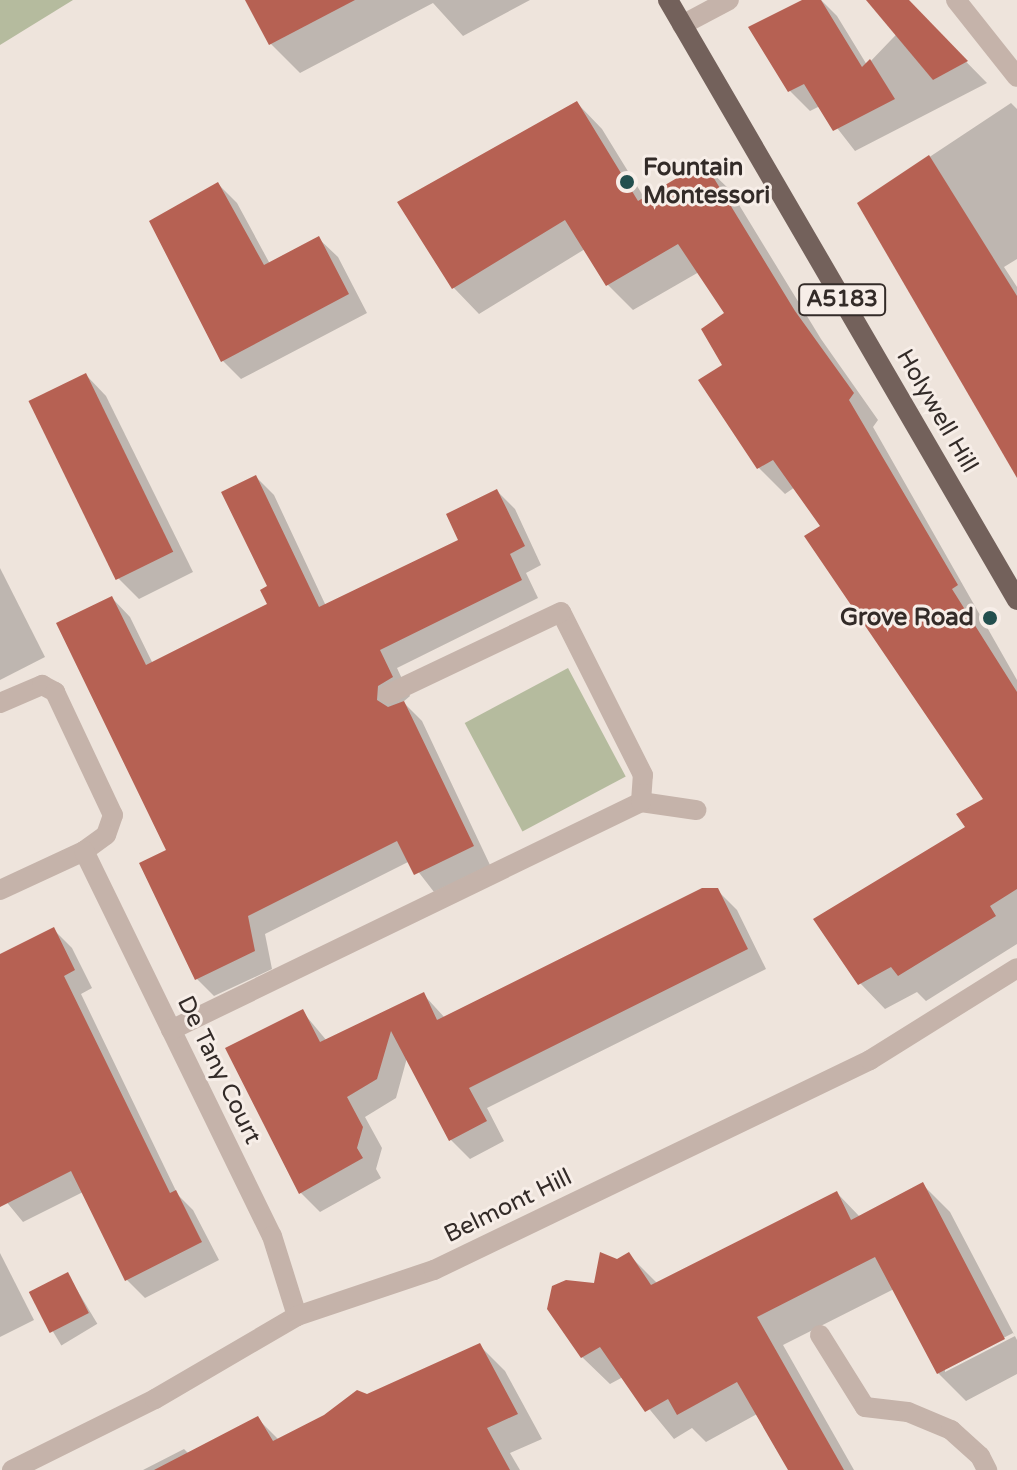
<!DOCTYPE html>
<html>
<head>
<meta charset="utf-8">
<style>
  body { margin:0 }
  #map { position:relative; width:1017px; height:1470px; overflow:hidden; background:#eee4dc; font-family:"Varela Round",sans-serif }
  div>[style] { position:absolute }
  .green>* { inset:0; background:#b5bb9e; transform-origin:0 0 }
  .shadow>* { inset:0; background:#0003; transform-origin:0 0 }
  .building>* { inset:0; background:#b66153; transform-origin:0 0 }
  .minor>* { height:20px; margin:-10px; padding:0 10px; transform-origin:10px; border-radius:10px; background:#c5b3aa }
  .major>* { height:20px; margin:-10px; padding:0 10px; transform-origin:10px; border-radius:10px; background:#73615b }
  .dots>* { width:22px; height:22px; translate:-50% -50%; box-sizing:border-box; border:4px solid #f7eee8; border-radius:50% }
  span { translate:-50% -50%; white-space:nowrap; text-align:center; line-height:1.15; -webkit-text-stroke:6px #f7eee8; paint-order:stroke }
  .shield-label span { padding:2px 6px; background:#f7eee8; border:2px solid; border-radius:6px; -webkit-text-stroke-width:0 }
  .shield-label { font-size:22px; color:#332b28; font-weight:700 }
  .poi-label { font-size:24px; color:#332b28; font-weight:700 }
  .left { translate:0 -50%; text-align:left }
  .right { translate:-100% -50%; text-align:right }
  .street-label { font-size:24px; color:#332b28 }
</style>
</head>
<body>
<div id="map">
  <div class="green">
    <div style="clip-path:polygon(0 0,73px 0,0 45px)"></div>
    <div style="left:568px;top:668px;width:123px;height:117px;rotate:62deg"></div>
  </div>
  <div class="shadow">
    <div style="clip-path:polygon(247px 0,530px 0,463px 36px,433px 3px,300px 73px,271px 44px)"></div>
    <div style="clip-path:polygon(807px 0,821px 0,837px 16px,867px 65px,914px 16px,932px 27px,987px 83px,855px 151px,820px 106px,810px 111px,790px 91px)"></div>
    <div style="clip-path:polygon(577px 103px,602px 129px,645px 199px,704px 165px,730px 190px,821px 339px,878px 420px,873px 427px,1017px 680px,1017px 944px,926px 1001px,917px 992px,885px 1009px,860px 983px,986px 800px,823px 526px,795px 487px,785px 494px,759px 468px,727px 314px,699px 272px,633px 310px,607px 284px,585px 249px,479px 314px,454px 288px,400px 203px)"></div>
    <div style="clip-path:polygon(1011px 103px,1017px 109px,1017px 259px,1004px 267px,1017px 287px,1017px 474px,860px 203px)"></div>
    <div style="clip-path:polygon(218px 184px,237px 203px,270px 264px,319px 239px,338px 257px,367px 313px,241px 379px,222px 360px)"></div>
    <div style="clip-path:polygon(86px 375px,106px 396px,193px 572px,139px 599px,118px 578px)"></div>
    <div style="clip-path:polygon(256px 477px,274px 495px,326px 606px,461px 541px,497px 491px,515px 509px,541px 565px,526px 573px,538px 598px,397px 668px,410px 696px,403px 702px,422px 721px,490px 865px,434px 892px,410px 861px,265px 934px,272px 969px,214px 996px,196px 978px,112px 598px,130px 617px,153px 664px,270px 604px)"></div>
    <div style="clip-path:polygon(0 568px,45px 657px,0 680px)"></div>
    <div style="clip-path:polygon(717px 890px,737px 910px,766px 969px,487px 1108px,504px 1141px,470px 1159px,451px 1140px,407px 1058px,396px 1098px,365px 1117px,382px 1148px,376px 1169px,381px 1178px,320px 1212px,301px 1193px,228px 1048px,302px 1011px,327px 1041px,424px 995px,445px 1018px)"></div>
    <div style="clip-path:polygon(54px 930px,72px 948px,92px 988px,81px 994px,178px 1195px,193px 1210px,219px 1260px,145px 1298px,127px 1280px,83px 1192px,23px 1222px,0 1194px,0 956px)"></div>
    <div style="clip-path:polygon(evenodd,923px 1185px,950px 1212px,1017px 1340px,1017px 1374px,966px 1401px,938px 1373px,894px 1289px,783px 1345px,854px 1470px,790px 1470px,757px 1414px,706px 1442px,692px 1428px,674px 1439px,623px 1377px,610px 1384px,582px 1357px,595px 1285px,629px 1255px,658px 1284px,837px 1193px,860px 1217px,923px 1185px,1013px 1333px,1015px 1336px,945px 1372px,945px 1368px,1013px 1333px)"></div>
    <div style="clip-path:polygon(0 1253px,34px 1320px,0 1337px)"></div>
    <div style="left:68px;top:1275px;width:57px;height:42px;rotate:59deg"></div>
    <div style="clip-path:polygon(480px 1346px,505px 1371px,542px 1439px,510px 1453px,520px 1470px,143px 1470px,184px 1449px,189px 1454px,258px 1419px,279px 1440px)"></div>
  </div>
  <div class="building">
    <div style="clip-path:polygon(245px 0,355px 0,269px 45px)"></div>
    <div style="clip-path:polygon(802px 0,821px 0,862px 67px,870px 59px,895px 99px,833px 131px,804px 84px,788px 92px,748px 27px)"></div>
    <div style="clip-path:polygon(866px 0,909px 0,968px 61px,933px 80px)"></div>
    <div style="clip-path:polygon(577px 101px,638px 201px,704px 162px,795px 311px,854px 393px,849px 400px,958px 585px,952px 589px,1017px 692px,1017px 889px,990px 906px,996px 916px,898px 976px,891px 967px,858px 985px,813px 919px,965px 827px,956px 814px,983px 799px,804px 536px,820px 526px,773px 460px,757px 469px,698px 380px,722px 365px,701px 329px,724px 313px,678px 244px,606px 286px,565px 220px,452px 289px,397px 202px)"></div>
    <div style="clip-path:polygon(929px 155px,1017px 296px,1017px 478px,857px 203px)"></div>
    <div style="clip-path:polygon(218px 182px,264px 265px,319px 236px,349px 294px,221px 362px,149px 221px)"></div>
    <div style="left:86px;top:373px;width:199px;height:64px;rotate:64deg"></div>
    <div style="clip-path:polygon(256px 475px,319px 607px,458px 540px,446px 514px,497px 489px,525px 546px,510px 554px,522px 580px,380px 650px,393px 677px,378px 686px,377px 700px,388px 707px,404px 701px,474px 846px,414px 875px,397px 841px,248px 916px,255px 951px,195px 980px,139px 863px,166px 850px,56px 623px,112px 596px,146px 665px,267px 604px,260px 590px,267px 586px,221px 492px)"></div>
    <div style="clip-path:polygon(702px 888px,718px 888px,748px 949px,469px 1088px,487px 1121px,449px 1141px,391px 1031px,377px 1079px,347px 1097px,363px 1127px,357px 1148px,363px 1158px,299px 1194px,225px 1048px,303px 1009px,320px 1042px,424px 992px,437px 1020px)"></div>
    <div style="clip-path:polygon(54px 927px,75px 970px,64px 976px,170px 1193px,176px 1190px,202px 1242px,125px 1281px,71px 1171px,0 1207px,0 954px)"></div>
    <div style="clip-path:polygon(923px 1182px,1005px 1339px,937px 1374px,875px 1257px,757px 1317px,844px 1470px,788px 1470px,737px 1382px,677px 1415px,668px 1399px,645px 1412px,600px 1347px,581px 1358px,547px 1309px,552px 1286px,566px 1280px,594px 1283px,600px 1252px,617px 1259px,629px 1252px,651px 1285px,837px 1191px,851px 1220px)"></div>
    <div style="left:68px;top:1272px;width:46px;height:44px;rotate:63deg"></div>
    <div style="clip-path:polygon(480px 1343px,518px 1414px,487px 1428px,510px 1470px,154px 1470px,258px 1416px,273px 1441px,324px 1415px,357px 1390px,367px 1394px)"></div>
  </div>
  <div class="minor">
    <div style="left:956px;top:0;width:98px;rotate:51.6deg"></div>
    <div style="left:682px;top:25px;width:53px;rotate:-28deg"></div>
    <div style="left:0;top:703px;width:46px;rotate:-23.2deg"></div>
    <div style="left:42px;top:685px;width:15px;rotate:28deg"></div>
    <div style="left:55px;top:692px;width:136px;rotate:64.8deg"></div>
    <div style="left:113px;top:815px;width:21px;rotate:109deg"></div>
    <div style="left:106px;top:835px;width:27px;rotate:144deg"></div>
    <div style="left:641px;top:802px;width:56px;rotate:8.3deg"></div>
    <div style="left:0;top:890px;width:93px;rotate:-24.9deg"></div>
    <div style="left:84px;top:851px;width:428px;rotate:64deg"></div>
    <div style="left:272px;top:1236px;width:84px;rotate:72.6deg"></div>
    <div style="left:171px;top:1030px;width:522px;rotate:-25.88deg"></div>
    <div style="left:641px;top:802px;width:27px;rotate:-86deg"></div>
    <div style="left:643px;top:775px;width:182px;rotate:-116.7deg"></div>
    <div style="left:561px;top:612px;width:191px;rotate:154.6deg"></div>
    <div style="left:820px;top:1335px;width:85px;rotate:58deg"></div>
    <div style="left:865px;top:1407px;width:43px;rotate:6.6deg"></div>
    <div style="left:908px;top:1412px;width:47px;rotate:22.7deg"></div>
    <div style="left:951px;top:1430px;width:39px;rotate:42deg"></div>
    <div style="left:980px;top:1456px;width:16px;rotate:63deg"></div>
    <div style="left:12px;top:1470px;width:160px;rotate:-26.4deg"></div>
    <div style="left:155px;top:1399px;width:164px;rotate:-30.3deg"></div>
    <div style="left:297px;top:1316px;width:145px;rotate:-18.6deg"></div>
    <div style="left:434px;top:1270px;width:484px;rotate:-25.7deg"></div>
    <div style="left:870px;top:1060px;width:173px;rotate:-32deg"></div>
  </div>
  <div class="major">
    <div style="left:668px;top:0;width:694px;rotate:59.81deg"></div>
  </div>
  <div class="dots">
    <div style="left:627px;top:182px;background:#234f4e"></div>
    <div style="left:990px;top:618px;background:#234f4e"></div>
  </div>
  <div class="shield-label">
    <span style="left:842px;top:300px">A5183</span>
  </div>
  <div class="poi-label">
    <span class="left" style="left:643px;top:182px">Fountain<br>Montessori</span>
    <span class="right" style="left:974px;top:618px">Grove Road</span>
  </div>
  <div class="street-label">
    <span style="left:937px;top:411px;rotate:60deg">Holywell Hill</span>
    <span style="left:219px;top:1070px;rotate:64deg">De Tany Court</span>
    <span style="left:508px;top:1206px;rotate:-26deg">Belmont Hill</span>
  </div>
</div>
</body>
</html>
